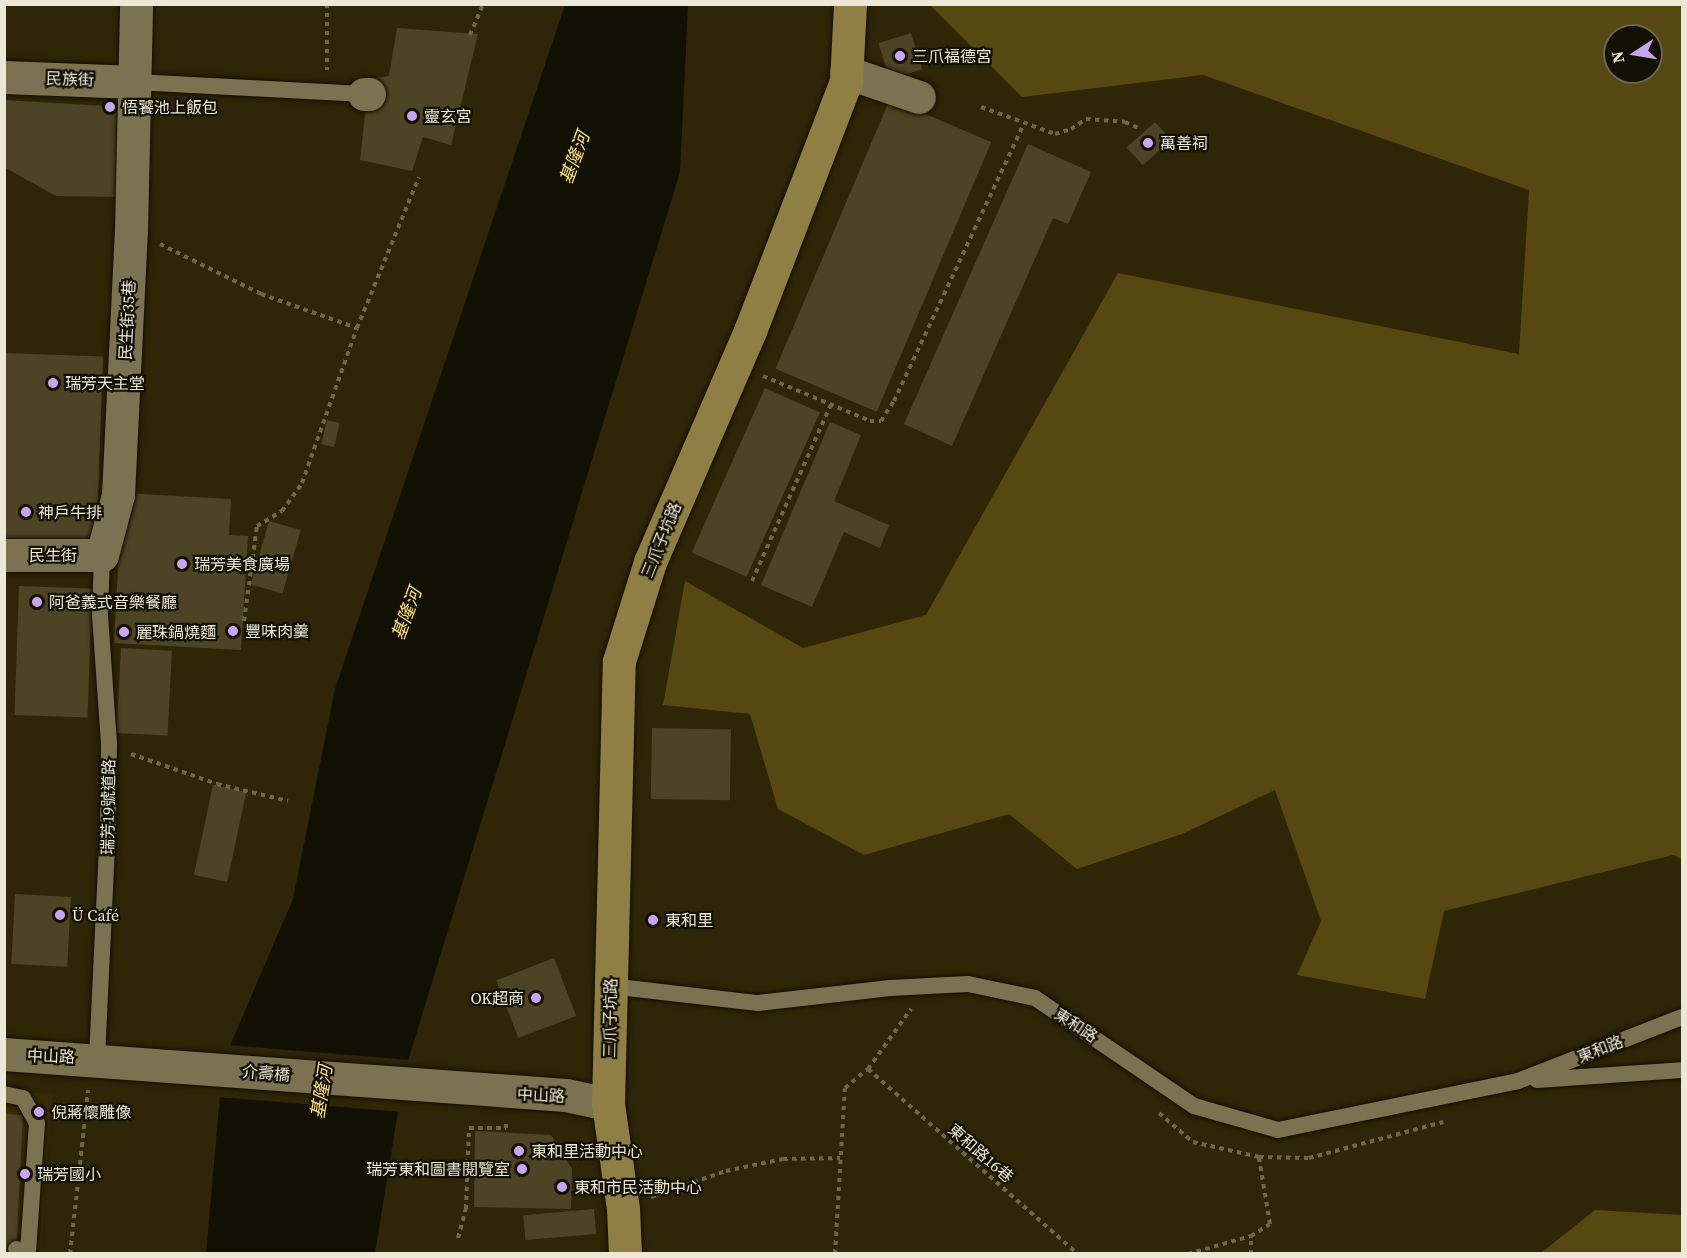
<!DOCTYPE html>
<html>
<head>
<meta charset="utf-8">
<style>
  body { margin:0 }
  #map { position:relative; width:1687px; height:1258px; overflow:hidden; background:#2e2607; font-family:"Source Serif 4","Noto Sans TC",serif }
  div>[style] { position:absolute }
  .built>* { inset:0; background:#372c03 }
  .green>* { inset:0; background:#564810 }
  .water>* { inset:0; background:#120f03 }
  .pier>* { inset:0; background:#2e2607 }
  .building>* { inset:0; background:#4d4426; transform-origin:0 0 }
  .path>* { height:4px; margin-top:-2px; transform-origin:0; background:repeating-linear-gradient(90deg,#6e674d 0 4.5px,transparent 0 9px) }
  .roads { filter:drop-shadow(0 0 2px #150f00) drop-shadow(0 0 2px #150f00) }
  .service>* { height:16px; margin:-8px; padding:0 8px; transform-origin:8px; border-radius:8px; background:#7b7252 }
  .minor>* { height:33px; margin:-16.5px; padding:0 16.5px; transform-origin:16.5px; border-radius:16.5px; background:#7b7252 }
  .primary>* { height:33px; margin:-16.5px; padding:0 16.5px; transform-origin:16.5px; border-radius:16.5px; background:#8f7f45 }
  .dots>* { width:16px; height:16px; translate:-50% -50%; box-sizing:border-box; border:3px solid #131004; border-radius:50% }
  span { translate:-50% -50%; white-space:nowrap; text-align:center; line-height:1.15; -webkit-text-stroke:4.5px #131004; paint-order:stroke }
  .poi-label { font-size:16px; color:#ece7d6 }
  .left { translate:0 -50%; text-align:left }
  .right { translate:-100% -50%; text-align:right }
  .street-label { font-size:16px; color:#ece7d6 }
  .water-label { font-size:18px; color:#fee27d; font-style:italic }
  .frame { position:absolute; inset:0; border:6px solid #ece7d6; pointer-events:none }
  .north { position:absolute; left:1603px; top:24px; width:60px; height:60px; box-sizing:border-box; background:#131004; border:2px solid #6a6658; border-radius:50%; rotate:258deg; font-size:16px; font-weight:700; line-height:24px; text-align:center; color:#ece7d6 }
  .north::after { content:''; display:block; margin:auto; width:21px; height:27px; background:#c7a6f0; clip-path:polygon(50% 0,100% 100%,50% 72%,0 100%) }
</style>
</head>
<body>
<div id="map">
  <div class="built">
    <div style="clip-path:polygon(4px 1091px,52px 1094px,41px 1253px,5px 1253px)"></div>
  </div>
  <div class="green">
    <div style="clip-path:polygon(evenodd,930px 5px,1682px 5px,1682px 859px,1673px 855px,1444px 911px,1425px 999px,1297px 975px,1321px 921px,1275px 790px,1182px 834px,1077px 869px,1009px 814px,864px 855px,778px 809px,750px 714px,663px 705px,685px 581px,803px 648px,926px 615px,1118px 273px,1519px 354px,1529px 190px,1203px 75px,1022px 97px,930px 5px,1615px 36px,1651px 36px,1651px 72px,1615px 72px,1615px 36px)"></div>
    <div style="clip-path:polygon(1595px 1210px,1682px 1215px,1682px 1253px,1541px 1253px)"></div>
  </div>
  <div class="water">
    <div style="clip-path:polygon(565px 5px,688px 5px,680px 172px,404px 1074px,375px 1253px,206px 1254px,223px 1062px,293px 899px,335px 689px)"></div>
  </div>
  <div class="pier">
    <div style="clip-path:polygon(227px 1045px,411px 1060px,401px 1112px,217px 1097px,220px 1061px)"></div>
  </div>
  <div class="building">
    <div style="clip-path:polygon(397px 28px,478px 34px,451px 145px,423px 137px,412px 171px,360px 160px,369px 79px,389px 76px)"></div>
    <div style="left:911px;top:33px;width:38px;height:34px;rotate:73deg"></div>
    <div style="left:890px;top:99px;width:110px;height:293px;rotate:23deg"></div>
    <div style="clip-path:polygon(4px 100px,124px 107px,116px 197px,56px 196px,4px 167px)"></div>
    <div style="left:1155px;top:122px;width:24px;height:38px;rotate:48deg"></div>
    <div style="clip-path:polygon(1028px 144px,1091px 172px,1068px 224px,1053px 218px,952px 446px,904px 424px)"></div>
    <div style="left:4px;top:353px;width:99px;height:185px;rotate:2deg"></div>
    <div style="left:765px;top:388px;width:60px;height:180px;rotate:24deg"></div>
    <div style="left:327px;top:420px;width:13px;height:25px;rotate:13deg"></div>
    <div style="clip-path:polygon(830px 422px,861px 435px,834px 501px,889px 525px,880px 548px,844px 532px,812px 607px,761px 585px)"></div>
    <div style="clip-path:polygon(122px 493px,231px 499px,229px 535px,248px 536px,241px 650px,114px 643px)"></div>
    <div style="left:269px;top:521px;width:33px;height:66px;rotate:16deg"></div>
    <div style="left:19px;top:586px;width:73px;height:129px;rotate:2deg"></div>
    <div style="left:121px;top:648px;width:51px;height:85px;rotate:3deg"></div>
    <div style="left:652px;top:728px;width:79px;height:71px;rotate:1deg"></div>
    <div style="left:213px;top:785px;width:34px;height:92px;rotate:12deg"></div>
    <div style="left:15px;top:894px;width:56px;height:70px;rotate:3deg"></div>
    <div style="left:554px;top:958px;width:62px;height:62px;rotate:69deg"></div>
    <div style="clip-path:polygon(4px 1114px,23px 1115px,16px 1254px,4px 1254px)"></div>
    <div style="clip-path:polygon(475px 1131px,551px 1135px,572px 1169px,571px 1209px,474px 1207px)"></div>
    <div style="left:594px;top:1209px;width:25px;height:71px;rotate:85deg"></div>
  </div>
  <div class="path">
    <div style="left:327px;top:4px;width:66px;rotate:90deg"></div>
    <div style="left:470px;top:35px;width:34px;rotate:-67deg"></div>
    <div style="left:981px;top:107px;width:79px;rotate:20deg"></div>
    <div style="left:1055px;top:134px;width:17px;rotate:-17deg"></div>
    <div style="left:1071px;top:129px;width:18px;rotate:-34deg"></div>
    <div style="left:1086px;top:119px;width:39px;rotate:4deg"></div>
    <div style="left:1125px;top:122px;width:17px;rotate:24deg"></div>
    <div style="left:160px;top:244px;width:113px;rotate:26.3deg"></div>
    <div style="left:261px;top:294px;width:102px;rotate:19.5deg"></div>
    <div style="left:763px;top:376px;width:116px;rotate:22.8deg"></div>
    <div style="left:870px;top:421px;width:11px"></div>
    <div style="left:881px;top:421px;width:24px;rotate:-57deg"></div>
    <div style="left:894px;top:401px;width:305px;rotate:-64.9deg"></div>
    <div style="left:752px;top:581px;width:194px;rotate:-65.9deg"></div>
    <div style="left:244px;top:621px;width:96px;rotate:-82.2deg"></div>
    <div style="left:257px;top:526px;width:29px;rotate:-31deg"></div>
    <div style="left:282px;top:511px;width:34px;rotate:-54deg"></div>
    <div style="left:302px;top:483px;width:164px;rotate:-70.5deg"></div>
    <div style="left:357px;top:328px;width:163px;rotate:-67.7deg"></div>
    <div style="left:131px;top:754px;width:91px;rotate:19.2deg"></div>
    <div style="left:217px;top:784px;width:73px;rotate:13.5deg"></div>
    <div style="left:868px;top:1069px;width:280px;rotate:41.4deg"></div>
    <div style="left:1159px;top:1113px;width:45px;rotate:40.5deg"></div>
    <div style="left:1193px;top:1142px;width:68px;rotate:12.8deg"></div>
    <div style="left:1259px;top:1157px;width:50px;rotate:1.1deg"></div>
    <div style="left:1309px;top:1158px;width:139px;rotate:-15deg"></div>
    <div style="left:651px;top:1197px;width:79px;rotate:-19.1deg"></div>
    <div style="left:726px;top:1171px;width:58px;rotate:-11.9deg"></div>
    <div style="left:783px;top:1159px;width:57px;rotate:-1deg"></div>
    <div style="left:458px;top:1238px;width:30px;rotate:-75deg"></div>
    <div style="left:466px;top:1209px;width:81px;rotate:-87.9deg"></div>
    <div style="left:469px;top:1128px;width:37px"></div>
    <div style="left:506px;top:1128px;width:6px;rotate:-90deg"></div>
    <div style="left:70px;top:1254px;width:165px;rotate:-83.7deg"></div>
    <div style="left:835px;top:1254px;width:166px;rotate:-86.6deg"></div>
    <div style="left:845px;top:1088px;width:30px;rotate:-40deg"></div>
    <div style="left:868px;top:1069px;width:74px;rotate:-54.4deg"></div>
    <div style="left:1188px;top:1254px;width:66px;rotate:-15.9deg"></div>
    <div style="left:1251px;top:1236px;width:22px;rotate:-32deg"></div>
    <div style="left:1270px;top:1224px;width:67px;rotate:-99.5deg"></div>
    <div style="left:1251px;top:1254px;width:18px;rotate:-90deg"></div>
  </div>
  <div class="roads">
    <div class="service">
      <div style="left:135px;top:82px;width:229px;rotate:3deg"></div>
      <div style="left:610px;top:986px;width:149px;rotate:6.6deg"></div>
      <div style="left:758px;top:1003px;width:133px;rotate:-6.5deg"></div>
      <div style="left:890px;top:988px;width:78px;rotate:-2.9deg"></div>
      <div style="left:968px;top:984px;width:68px;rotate:11.8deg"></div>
      <div style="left:1035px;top:998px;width:192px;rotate:34.2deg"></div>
      <div style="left:1194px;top:1106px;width:87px;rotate:15.9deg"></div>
      <div style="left:1278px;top:1130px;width:245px;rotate:-11.5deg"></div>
      <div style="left:1518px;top:1081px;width:176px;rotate:-21.3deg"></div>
      <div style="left:97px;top:1058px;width:232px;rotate:-87.3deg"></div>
      <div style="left:108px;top:826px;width:82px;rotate:-89.3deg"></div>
      <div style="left:109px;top:744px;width:129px;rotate:-94deg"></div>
      <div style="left:100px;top:615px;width:60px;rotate:-88.1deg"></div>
      <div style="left:1537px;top:1080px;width:145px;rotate:-3.9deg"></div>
      <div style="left:4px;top:1094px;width:19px;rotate:12deg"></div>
      <div style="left:23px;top:1098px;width:29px;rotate:61deg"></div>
      <div style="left:37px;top:1123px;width:128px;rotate:94deg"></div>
      <div style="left:28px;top:1251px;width:12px;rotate:-171deg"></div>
    </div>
    <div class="minor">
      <div style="left:846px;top:72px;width:77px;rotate:18.9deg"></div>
      <div style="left:4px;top:77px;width:131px;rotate:2.2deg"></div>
      <div style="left:364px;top:94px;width:5px"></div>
      <div style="left:4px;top:555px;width:98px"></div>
      <div style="left:102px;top:555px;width:62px;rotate:-75.1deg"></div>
      <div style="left:118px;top:495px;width:265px;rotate:-87.2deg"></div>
      <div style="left:131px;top:230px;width:226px;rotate:-88.7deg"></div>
      <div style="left:4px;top:1054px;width:563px;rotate:4.17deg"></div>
      <div style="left:566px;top:1095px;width:43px;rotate:12.1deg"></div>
    </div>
    <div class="primary">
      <div style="left:625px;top:1254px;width:45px;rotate:-92.5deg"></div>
      <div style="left:623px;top:1209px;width:106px;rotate:-98.1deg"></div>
      <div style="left:608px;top:1104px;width:443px;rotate:-88.6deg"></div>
      <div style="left:619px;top:661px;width:104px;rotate:-72.6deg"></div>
      <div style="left:650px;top:562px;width:252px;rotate:-66.6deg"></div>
      <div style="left:750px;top:331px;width:268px;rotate:-69deg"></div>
      <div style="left:846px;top:81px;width:77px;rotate:-87deg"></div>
    </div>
  </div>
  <div class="dots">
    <div style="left:900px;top:56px;background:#c7a6f0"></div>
    <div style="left:110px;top:107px;background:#c7a6f0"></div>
    <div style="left:412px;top:116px;background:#c7a6f0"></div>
    <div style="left:1148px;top:143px;background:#c7a6f0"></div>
    <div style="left:53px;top:383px;background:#c7a6f0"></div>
    <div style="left:26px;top:512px;background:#c7a6f0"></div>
    <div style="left:182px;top:564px;background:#c7a6f0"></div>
    <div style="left:37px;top:602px;background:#c7a6f0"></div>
    <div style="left:233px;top:631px;background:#c7a6f0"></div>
    <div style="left:124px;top:632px;background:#c7a6f0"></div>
    <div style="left:60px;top:915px;background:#c7a6f0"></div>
    <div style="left:653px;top:920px;background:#c7a6f0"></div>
    <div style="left:536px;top:998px;background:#c7a6f0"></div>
    <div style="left:39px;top:1112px;background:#c7a6f0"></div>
    <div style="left:519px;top:1151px;background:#c7a6f0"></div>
    <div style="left:522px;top:1169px;background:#c7a6f0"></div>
    <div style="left:25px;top:1174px;background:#c7a6f0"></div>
    <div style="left:562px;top:1187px;background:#c7a6f0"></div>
  </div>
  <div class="poi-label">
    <span class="left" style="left:912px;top:56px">三爪福德宮</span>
    <span class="left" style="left:122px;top:107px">悟饕池上飯包</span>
    <span class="left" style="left:424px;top:116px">靈玄宮</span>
    <span class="left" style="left:1160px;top:143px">萬善祠</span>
    <span class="left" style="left:65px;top:383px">瑞芳天主堂</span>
    <span class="left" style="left:38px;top:512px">神戶牛排</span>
    <span class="left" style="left:194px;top:564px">瑞芳美食廣場</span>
    <span class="left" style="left:49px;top:602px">阿爸義式音樂餐廳</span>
    <span class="left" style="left:245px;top:631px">豐味肉羹</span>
    <span class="left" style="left:136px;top:632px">麗珠鍋燒麵</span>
    <span class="left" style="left:72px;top:915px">Ü Café</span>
    <span class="left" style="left:665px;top:920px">東和里</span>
    <span class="right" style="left:524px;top:998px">OK超商</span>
    <span class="left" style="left:51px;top:1112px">倪蔣懷雕像</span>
    <span class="left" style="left:531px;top:1151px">東和里活動中心</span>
    <span class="right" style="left:510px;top:1169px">瑞芳東和圖書閱覽室</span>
    <span class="left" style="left:37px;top:1174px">瑞芳國小</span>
    <span class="left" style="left:574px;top:1187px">東和市民活動中心</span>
  </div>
  <div class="street-label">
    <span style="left:70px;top:79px;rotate:2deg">民族街</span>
    <span style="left:127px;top:320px;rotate:-87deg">民生街35巷</span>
    <span style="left:661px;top:540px;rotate:-68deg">三爪子坑路</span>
    <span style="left:53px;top:555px">民生街</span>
    <span style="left:108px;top:807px;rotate:-89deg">瑞芳19號道路</span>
    <span style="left:610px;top:1018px;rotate:-89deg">三爪子坑路</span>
    <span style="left:1076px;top:1025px;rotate:33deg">東和路</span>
    <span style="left:1600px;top:1049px;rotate:-21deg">東和路</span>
    <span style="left:51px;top:1056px;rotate:2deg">中山路</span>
    <span style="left:266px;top:1073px;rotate:5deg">介壽橋</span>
    <span style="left:541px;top:1095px;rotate:3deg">中山路</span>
    <span style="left:981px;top:1153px;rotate:41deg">東和路16巷</span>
  </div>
  <div class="water-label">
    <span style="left:575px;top:158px;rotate:-70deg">基隆河</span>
    <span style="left:407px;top:614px;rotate:-70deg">基隆河</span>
    <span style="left:322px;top:1092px;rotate:-81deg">基隆河</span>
  </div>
  <div class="frame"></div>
  <div class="north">N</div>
</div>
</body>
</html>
